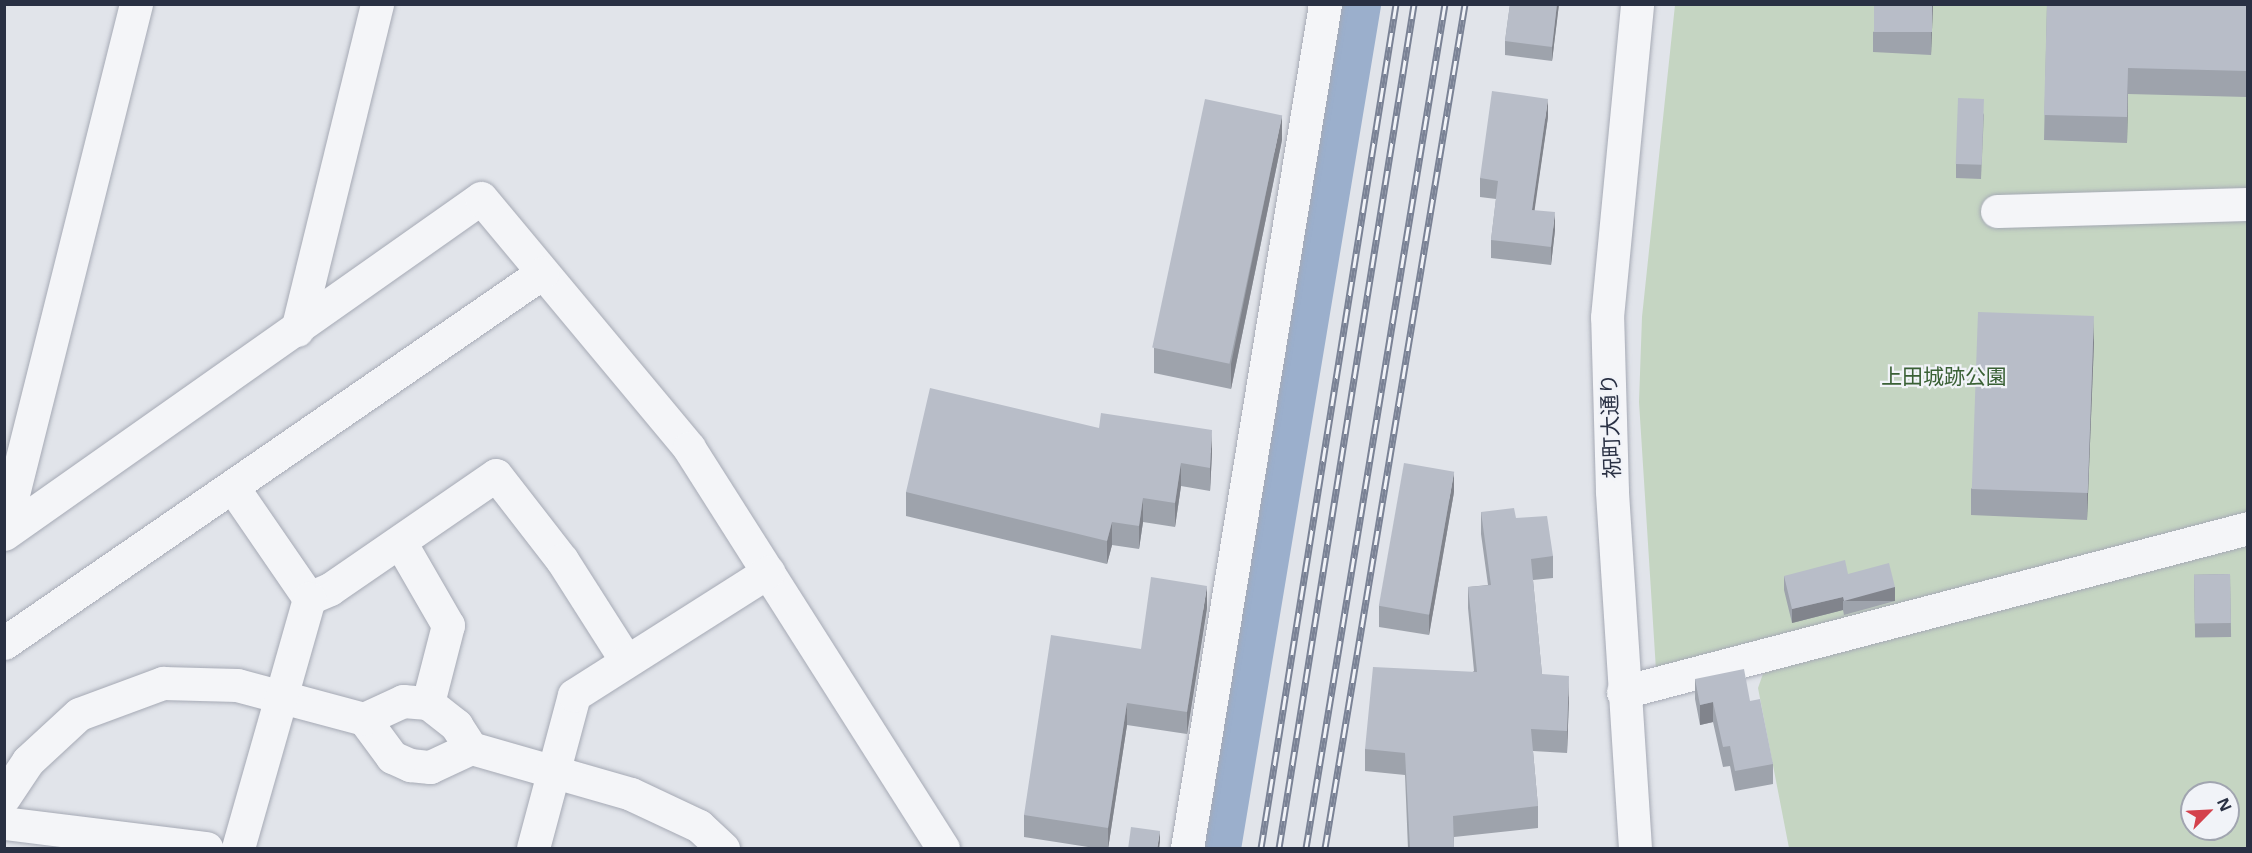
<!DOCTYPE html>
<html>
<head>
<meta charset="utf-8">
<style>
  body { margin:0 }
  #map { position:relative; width:2252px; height:853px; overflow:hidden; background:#e1e4ea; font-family:"Noto Sans","Noto Sans JP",sans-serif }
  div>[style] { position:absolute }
  .green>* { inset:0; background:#c5d5c2 }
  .river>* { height:52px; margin:-26px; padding:0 26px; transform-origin:26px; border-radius:26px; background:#9bafcc }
  .roads { filter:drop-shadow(0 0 2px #a6aab5) drop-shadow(0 0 2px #a6aab5) }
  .minor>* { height:33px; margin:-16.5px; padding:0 16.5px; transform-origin:16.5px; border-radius:16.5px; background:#f4f5f8 }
  .rail>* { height:7px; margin-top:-3.5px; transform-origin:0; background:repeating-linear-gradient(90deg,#f1f3f8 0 14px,#7a8295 0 28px); box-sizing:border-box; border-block:2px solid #7a8295 }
  .wall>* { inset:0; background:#9ea3ac; transform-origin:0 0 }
  .shaded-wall>* { inset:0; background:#81848c; transform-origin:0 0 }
  .building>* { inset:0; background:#b8bdc8; transform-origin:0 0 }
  span { translate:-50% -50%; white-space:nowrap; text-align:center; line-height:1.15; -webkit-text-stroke:4.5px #f1f3f8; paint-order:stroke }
  .park-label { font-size:21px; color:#3a6035 }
  .street-label { font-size:21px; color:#293043 }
  .frame { position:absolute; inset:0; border:6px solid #293043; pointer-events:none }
  .north { position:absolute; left:2180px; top:781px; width:60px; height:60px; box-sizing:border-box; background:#f1f3f8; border:2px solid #a1a5b0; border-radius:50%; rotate:66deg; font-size:16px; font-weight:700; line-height:24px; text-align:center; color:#293043 }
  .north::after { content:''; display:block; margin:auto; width:21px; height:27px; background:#d4414c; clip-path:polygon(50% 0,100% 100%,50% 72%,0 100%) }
</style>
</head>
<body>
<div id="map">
  <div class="green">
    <div style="clip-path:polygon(evenodd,1675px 5px,2247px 5px,2247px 848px,1789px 848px,1758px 688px,1764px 671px,1656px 670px,1639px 402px,1642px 317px,1675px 5px,2192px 793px,2228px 793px,2228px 829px,2192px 829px,2192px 793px)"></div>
  </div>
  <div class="river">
    <div style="left:1215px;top:848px;width:856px;rotate:-80.58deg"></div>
  </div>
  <div class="roads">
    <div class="minor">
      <div style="left:1997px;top:211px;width:251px;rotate:-1.6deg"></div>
      <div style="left:297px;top:330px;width:336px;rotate:-76.2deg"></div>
      <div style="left:234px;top:489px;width:132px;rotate:55.5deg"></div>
      <div style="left:309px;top:598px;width:23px;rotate:-23deg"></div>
      <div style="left:330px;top:589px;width:201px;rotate:-34.5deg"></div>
      <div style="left:496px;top:475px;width:108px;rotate:52.2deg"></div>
      <div style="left:562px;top:560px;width:117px;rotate:57.5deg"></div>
      <div style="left:4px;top:530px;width:542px;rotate:-75.91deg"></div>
      <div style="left:4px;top:534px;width:583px;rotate:-35.16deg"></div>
      <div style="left:481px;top:198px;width:325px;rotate:50.2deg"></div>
      <div style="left:689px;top:448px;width:474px;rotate:57.6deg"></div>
      <div style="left:400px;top:542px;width:96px;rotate:60deg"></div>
      <div style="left:448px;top:625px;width:81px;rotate:104.4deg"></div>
      <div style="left:4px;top:643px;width:653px;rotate:-34.52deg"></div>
      <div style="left:1623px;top:692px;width:646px;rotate:-14.7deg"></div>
      <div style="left:364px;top:719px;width:47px;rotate:53.6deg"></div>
      <div style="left:392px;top:757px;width:20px;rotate:24deg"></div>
      <div style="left:410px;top:765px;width:20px;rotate:6deg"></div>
      <div style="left:430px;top:767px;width:45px;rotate:-24.9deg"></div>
      <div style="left:471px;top:748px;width:166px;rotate:16deg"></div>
      <div style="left:631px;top:794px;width:75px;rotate:25.2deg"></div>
      <div style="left:699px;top:826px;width:33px;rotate:43deg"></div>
      <div style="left:4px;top:797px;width:43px;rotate:-56.3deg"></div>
      <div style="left:28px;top:761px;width:69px;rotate:-42.7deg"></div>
      <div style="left:79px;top:714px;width:90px;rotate:-20.3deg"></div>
      <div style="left:163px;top:683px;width:74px;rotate:1.5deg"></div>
      <div style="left:237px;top:685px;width:131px;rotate:15deg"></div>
      <div style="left:364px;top:719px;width:43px;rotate:-24.8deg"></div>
      <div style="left:403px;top:701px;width:25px;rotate:5deg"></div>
      <div style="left:428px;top:703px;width:36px;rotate:38deg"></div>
      <div style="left:456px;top:725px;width:27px;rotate:57deg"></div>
      <div style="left:4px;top:823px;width:204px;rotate:7.1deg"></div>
      <div style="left:238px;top:848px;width:260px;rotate:-74.1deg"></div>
      <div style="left:533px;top:848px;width:158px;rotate:-75deg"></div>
      <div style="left:574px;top:695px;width:230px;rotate:-32.4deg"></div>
      <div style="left:1187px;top:848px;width:855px;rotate:-80.71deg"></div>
      <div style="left:1635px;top:848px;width:358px;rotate:-93.7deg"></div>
      <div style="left:1612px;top:491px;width:174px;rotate:-91.6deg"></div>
      <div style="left:1607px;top:317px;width:314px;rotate:-84.5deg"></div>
    </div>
  </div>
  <div class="rail">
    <div style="left:1261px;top:848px;width:855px;rotate:-80.91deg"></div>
    <div style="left:1279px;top:848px;width:855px;rotate:-80.91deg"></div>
    <div style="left:1306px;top:848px;width:855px;rotate:-80.65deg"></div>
    <div style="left:1325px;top:848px;width:856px;rotate:-80.58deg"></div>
  </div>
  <div class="wall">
    <div style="clip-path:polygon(1510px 4px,1559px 4px,1552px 61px,1505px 55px,1505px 41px)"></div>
    <div style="clip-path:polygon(1933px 4px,1931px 55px,1873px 52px,1873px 32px)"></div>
    <div style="clip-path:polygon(2047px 4px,2247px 4px,2247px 97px,2128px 94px,2127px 143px,2044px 140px)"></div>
    <div style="clip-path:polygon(1984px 113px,1981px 179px,1956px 178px,1956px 164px)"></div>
    <div style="clip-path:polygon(1548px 117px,1534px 210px,1555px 230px,1551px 265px,1491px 258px,1491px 240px,1496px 199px,1480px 197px,1480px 178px)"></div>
    <div style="clip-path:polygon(1282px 140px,1231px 389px,1154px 373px,1154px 348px)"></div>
    <div style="clip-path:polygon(2094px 342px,2087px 520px,1971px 515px,1971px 489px)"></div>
    <div style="clip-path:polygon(1099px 428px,1212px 453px,1210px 491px,1181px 486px,1175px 527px,1143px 522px,1139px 549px,1112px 545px,1107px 564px,906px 516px,906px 492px)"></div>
    <div style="clip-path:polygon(1454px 492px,1429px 635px,1379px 627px,1379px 606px)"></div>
    <div style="clip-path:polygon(1481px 512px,1516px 518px,1553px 556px,1553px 578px,1533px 580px,1542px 674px,1569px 697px,1567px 753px,1533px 751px,1538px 806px,1538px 828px,1454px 837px,1454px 849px,1408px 849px,1405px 775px,1365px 771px,1365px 749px,1474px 671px,1468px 608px,1468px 587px,1488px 585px,1481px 534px)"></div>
    <div style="clip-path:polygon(1848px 574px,1895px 601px,1844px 615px,1843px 610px,1792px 623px,1784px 590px,1784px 576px)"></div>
    <div style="left:2230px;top:574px;width:63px;height:36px;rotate:89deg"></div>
    <div style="clip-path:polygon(1207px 608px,1187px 734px,1127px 725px,1108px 849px,1101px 849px,1024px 837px,1024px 815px,1141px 649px)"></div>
    <div style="clip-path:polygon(1695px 679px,1750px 701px,1773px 764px,1773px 784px,1735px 791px,1730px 766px,1723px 767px,1713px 722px,1700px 725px,1695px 699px)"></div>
  </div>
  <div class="shaded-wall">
    <div style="clip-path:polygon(1557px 4px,1559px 4px,1552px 61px,1552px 47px)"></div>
    <div style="clip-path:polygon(1932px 4px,1933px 4px,1931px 55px,1931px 34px)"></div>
    <div style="clip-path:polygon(2128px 68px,2128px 94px,2127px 143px,2127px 117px)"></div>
    <div style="clip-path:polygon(1548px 99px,1548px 117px,1532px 228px,1532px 210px)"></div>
    <div style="clip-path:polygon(1282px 115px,1282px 140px,1231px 389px,1231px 364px)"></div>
    <div style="clip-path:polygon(1555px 212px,1555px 230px,1551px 265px,1551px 247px)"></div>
    <div style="clip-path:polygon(2094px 317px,2094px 342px,2087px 520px,2087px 494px)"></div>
    <div style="clip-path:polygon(1212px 430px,1212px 453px,1210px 491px,1210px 468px)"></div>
    <div style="clip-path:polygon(1181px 463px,1181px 486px,1175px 527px,1175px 503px)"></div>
    <div style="clip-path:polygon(1454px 472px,1454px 492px,1429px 635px,1429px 615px)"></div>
    <div style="clip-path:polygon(1143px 498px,1143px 522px,1139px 549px,1139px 526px)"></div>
    <div style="clip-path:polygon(1112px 522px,1112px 545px,1107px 564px,1107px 541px)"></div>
    <div style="clip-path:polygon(1207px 586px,1207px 608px,1187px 734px,1187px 712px)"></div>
    <div style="left:1895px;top:587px;width:14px;height:53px;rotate:90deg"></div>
    <div style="clip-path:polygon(1843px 597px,1843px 610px,1792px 623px,1792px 609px)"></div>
    <div style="clip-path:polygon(1569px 676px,1569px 697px,1567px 753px,1567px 731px)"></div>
    <div style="clip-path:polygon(1713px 702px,1713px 722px,1700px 725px,1700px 705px)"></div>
    <div style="clip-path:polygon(1127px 703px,1127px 725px,1108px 849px,1108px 828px)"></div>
    <div style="clip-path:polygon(1160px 831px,1160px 842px,1159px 849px,1157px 849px)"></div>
  </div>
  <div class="building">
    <div style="clip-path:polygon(1510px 4px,1557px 4px,1552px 47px,1505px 41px)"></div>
    <div style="left:1874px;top:4px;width:58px;height:28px"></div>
    <div style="clip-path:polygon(2047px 4px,2247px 4px,2247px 71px,2128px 68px,2127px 117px,2044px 115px)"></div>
    <div style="clip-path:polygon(1492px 91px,1548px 99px,1532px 210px,1555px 212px,1551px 247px,1491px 240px,1498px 181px,1480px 178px)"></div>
    <div style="left:1958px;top:98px;width:26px;height:66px;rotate:2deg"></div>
    <div style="left:1205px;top:99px;width:79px;height:254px;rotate:12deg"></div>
    <div style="left:1978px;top:312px;width:116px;height:177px;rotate:2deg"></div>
    <div style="clip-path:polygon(930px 388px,1099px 428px,1101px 413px,1212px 430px,1210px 468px,1181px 463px,1175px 503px,1143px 498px,1139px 526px,1112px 522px,1107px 541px,906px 492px)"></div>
    <div style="left:1404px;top:463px;width:51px;height:145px;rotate:10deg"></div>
    <div style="clip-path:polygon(1514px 508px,1516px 518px,1547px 516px,1553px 556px,1531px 559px,1542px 674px,1569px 676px,1567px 731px,1531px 729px,1538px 806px,1453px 816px,1454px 849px,1410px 849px,1405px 753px,1365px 749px,1373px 667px,1477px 672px,1468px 587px,1491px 585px,1481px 512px)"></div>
    <div style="clip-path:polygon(1845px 560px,1848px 574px,1889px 563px,1895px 587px,1844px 601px,1843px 597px,1792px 609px,1784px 576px)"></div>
    <div style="left:2230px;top:574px;width:49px;height:36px;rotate:89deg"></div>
    <div style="clip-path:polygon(1151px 577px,1207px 586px,1187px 712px,1127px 703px,1108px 828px,1024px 815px,1051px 635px,1141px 649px)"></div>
    <div style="clip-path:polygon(1744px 669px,1750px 701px,1760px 699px,1773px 764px,1735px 771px,1730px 746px,1723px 747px,1713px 702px,1700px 705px,1695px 679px)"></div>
    <div style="clip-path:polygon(1131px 827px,1160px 831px,1157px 849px,1128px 849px)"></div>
  </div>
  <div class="park-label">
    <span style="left:1944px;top:376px">上田城跡公園</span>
  </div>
  <div class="street-label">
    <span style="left:1610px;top:426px;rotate:-92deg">祝町大通り</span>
  </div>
  <div class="frame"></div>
  <div class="north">N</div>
</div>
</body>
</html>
